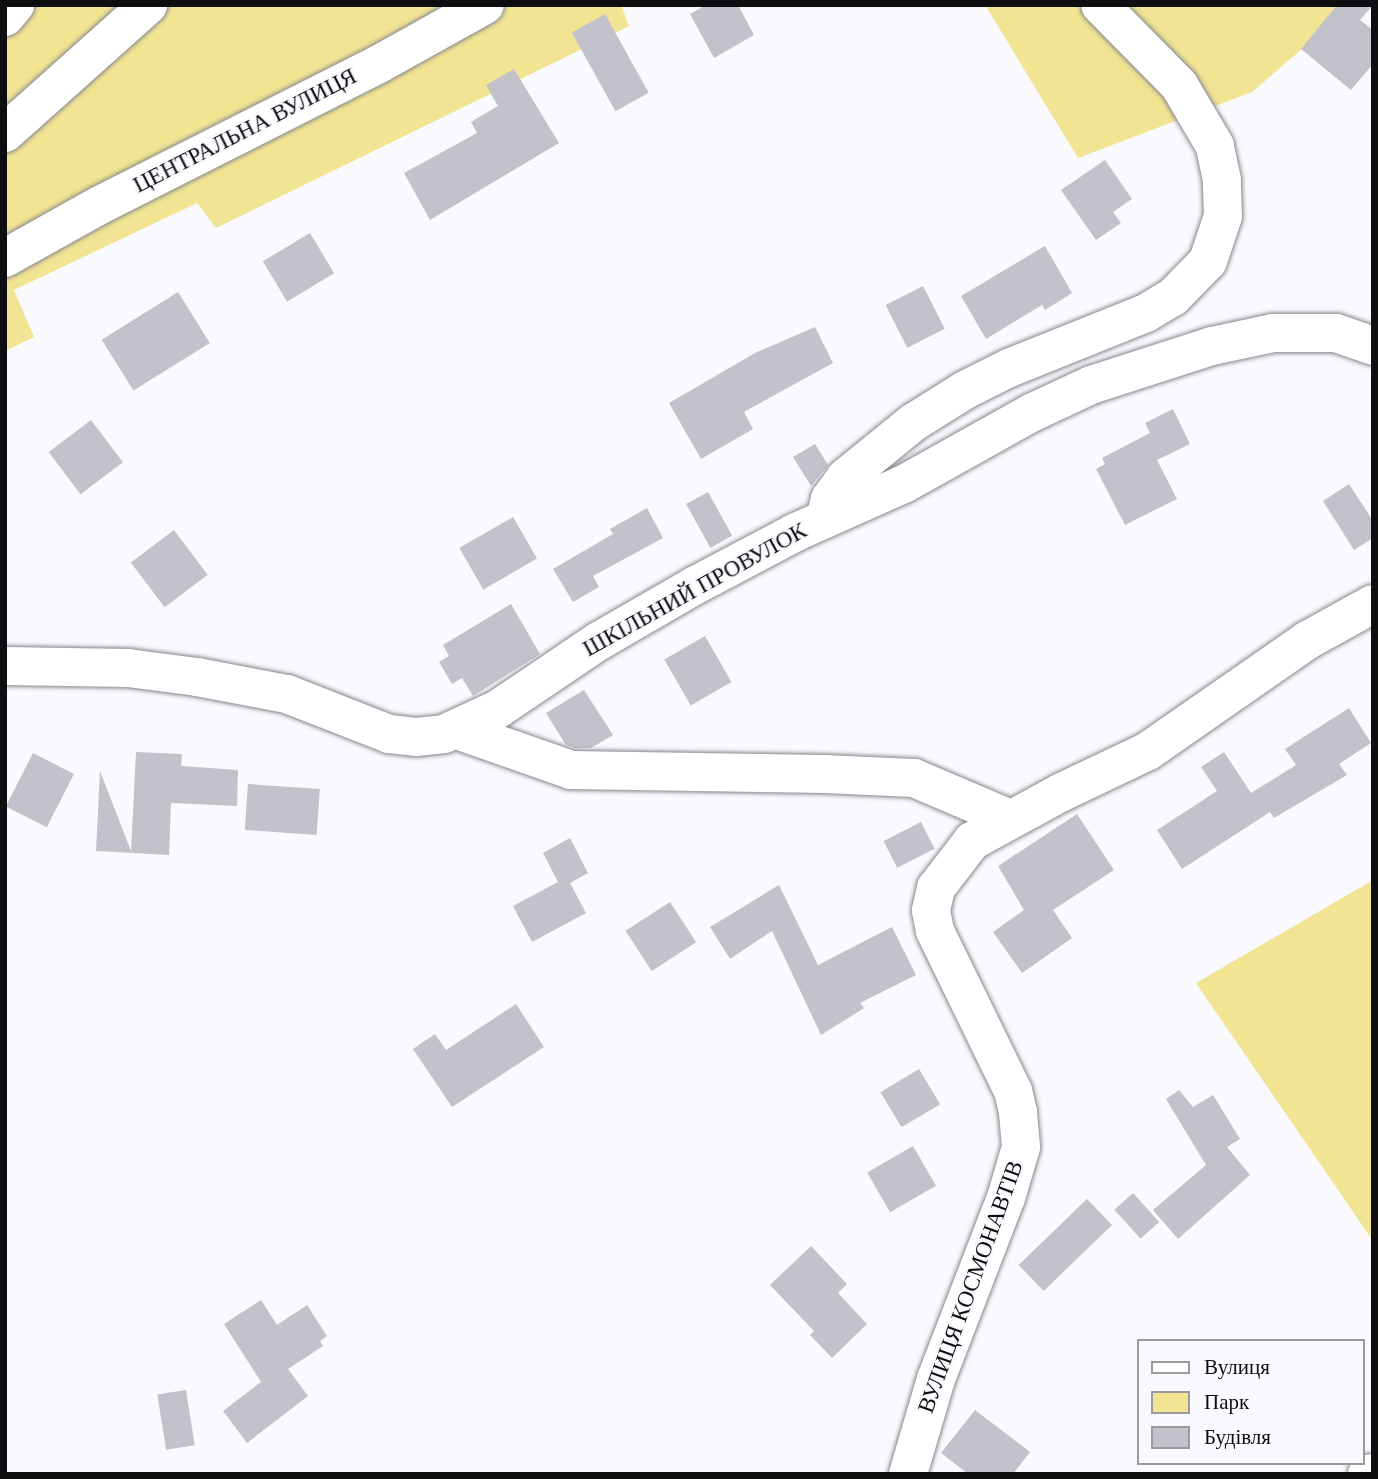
<!DOCTYPE html>
<html>
<head>
<meta charset="utf-8">
<style>
  body { margin:0 }
  #map { position:relative; width:1378px; height:1479px; overflow:hidden; background:#f9f9fe; font-family:Georgia,serif }
  div>[style] { position:absolute }
  .green>* { inset:0; background:#f1e493 }
  .building>* { inset:0; background:#c2c3ca; transform-origin:0 0 }
  .roads { filter:drop-shadow(0 0 2px #87878e) drop-shadow(0 0 2px #87878e) }
  .minor>* { height:38px; margin:-19px; padding:0 19px; transform-origin:19px; border-radius:19px; background:#fff }
  span { translate:-50% -50%; white-space:nowrap; text-align:center; line-height:1.15; -webkit-text-stroke:5px #f9f9fe; paint-order:stroke }
  .street-label { font-size:23px; color:#0e0e11 }
  .frame { position:absolute; inset:0; border:7px solid #0e0e11; pointer-events:none }
  .legend { position:absolute; left:1137px; top:1339px; width:228px; height:126px; box-sizing:border-box; background:#f9f9fe; border:2px solid #9b9b9f; margin:0; padding:9px 12px; list-style:none; font-size:21px; color:#0e0e11 }
  .legend li { display:flex; align-items:center; gap:14px; height:35px }
  .legend b { width:35px; border:2px solid #9b9b9f }
</style>
</head>
<body>
<div id="map">
  <div class="green">
    <div style="clip-path:polygon(5px 5px,621px 5px,629px 26px,216px 228px,197px 203px,14px 290px,34px 337px,5px 351px)"></div>
    <div style="clip-path:polygon(985px 5px,1353px 5px,1252px 92px,1078px 158px)"></div>
    <div style="clip-path:polygon(1373px 880px,1373px 1241px,1196px 983px)"></div>
  </div>
  <div class="building">
    <div style="clip-path:polygon(706px 5px,738px 5px,754px 35px,714px 58px,690px 14px)"></div>
    <div style="clip-path:polygon(1337px 5px,1373px 5px,1360px 20px,1373px 30px,1373px 64px,1351px 90px,1301px 49px)"></div>
    <div style="left:605px;top:14px;width:90px;height:38px;rotate:61deg"></div>
    <div style="clip-path:polygon(514px 69px,559px 143px,430px 220px,404px 173px,477px 133px,471px 122px,498px 106px,486px 85px)"></div>
    <div style="clip-path:polygon(1105px 160px,1132px 199px,1113px 212px,1121px 223px,1096px 240px,1061px 190px)"></div>
    <div style="left:310px;top:233px;width:47px;height:55px;rotate:59deg"></div>
    <div style="clip-path:polygon(1045px 246px,1072px 293px,1045px 310px,1042px 305px,986px 339px,961px 296px)"></div>
    <div style="left:923px;top:286px;width:48px;height:42px;rotate:63deg"></div>
    <div style="left:178px;top:292px;width:60px;height:90px;rotate:58deg"></div>
    <div style="clip-path:polygon(815px 327px,833px 363px,744px 412px,753px 429px,701px 459px,669px 403px,755px 353px)"></div>
    <div style="clip-path:polygon(1173px 409px,1190px 444px,1157px 460px,1177px 499px,1125px 525px,1096px 469px,1105px 464px,1102px 458px,1150px 433px,1145px 423px)"></div>
    <div style="left:91px;top:420px;width:53px;height:53px;rotate:53deg"></div>
    <div style="clip-path:polygon(815px 444px,828px 465px,811px 486px,793px 457px)"></div>
    <div style="clip-path:polygon(1349px 484px,1373px 521px,1373px 538px,1354px 550px,1323px 501px)"></div>
    <div style="left:708px;top:492px;width:50px;height:25px;rotate:61deg"></div>
    <div style="clip-path:polygon(647px 508px,663px 538px,593px 576px,599px 587px,573px 602px,553px 569px,613px 534px,610px 529px)"></div>
    <div style="left:513px;top:517px;width:48px;height:62px;rotate:60deg"></div>
    <div style="left:174px;top:530px;width:56px;height:54px;rotate:53deg"></div>
    <div style="clip-path:polygon(511px 604px,540px 654px,473px 696px,462px 678px,452px 684px,439px 662px,449px 656px,443px 645px)"></div>
    <div style="left:705px;top:636px;width:53px;height:47px;rotate:60deg"></div>
    <div style="clip-path:polygon(584px 690px,613px 735px,591px 748px,575px 748px,566px 745px,546px 713px)"></div>
    <div style="clip-path:polygon(1349px 708px,1371px 743px,1339px 764px,1347px 775px,1274px 818px,1270px 812px,1182px 869px,1157px 830px,1217px 791px,1201px 767px,1224px 752px,1251px 793px,1296px 765px,1285px 749px)"></div>
    <div style="clip-path:polygon(136px 752px,182px 754px,181px 766px,238px 770px,237px 806px,171px 803px,169px 855px,96px 851px,100px 771px,131px 851px)"></div>
    <div style="left:33px;top:753px;width:46px;height:60px;rotate:27deg"></div>
    <div style="left:248px;top:784px;width:72px;height:46px;rotate:4deg"></div>
    <div style="clip-path:polygon(1077px 814px,1114px 870px,1053px 910px,1072px 938px,1022px 973px,993px 932px,1024px 910px,998px 866px)"></div>
    <div style="left:921px;top:822px;width:30px;height:42px;rotate:63deg"></div>
    <div style="clip-path:polygon(570px 838px,588px 873px,570px 883px,586px 913px,532px 942px,513px 906px,558px 882px,543px 853px)"></div>
    <div style="clip-path:polygon(779px 885px,818px 965px,892px 927px,916px 975px,860px 1003px,864px 1008px,821px 1035px,772px 931px,730px 959px,710px 927px)"></div>
    <div style="left:670px;top:902px;width:48px;height:53px;rotate:57deg"></div>
    <div style="clip-path:polygon(516px 1004px,544px 1047px,452px 1107px,413px 1049px,435px 1034px,446px 1050px)"></div>
    <div style="left:919px;top:1069px;width:41px;height:45px;rotate:59deg"></div>
    <div style="clip-path:polygon(1179px 1090px,1193px 1107px,1213px 1095px,1240px 1139px,1227px 1147px,1250px 1175px,1178px 1239px,1153px 1210px,1206px 1165px,1166px 1099px)"></div>
    <div style="left:913px;top:1146px;width:46px;height:53px;rotate:60deg"></div>
    <div style="left:1133px;top:1193px;width:39px;height:25px;rotate:48deg"></div>
    <div style="left:1087px;top:1199px;width:36px;height:95px;rotate:46deg"></div>
    <div style="clip-path:polygon(811px 1246px,847px 1284px,838px 1293px,867px 1324px,832px 1358px,810px 1335px,814px 1331px,770px 1285px)"></div>
    <div style="clip-path:polygon(261px 1300px,277px 1325px,307px 1305px,327px 1336px,320px 1341px,323px 1346px,288px 1369px,308px 1396px,247px 1443px,223px 1411px,261px 1382px,224px 1324px)"></div>
    <div style="left:186px;top:1390px;width:56px;height:29px;rotate:81deg"></div>
    <div style="clip-path:polygon(975px 1410px,1030px 1452px,1013px 1474px,968px 1474px,941px 1453px)"></div>
  </div>
  <div class="roads">
    <div class="minor">
      <div style="left:5px;top:17px;width:16px;rotate:-50deg"></div>
      <div style="left:5px;top:133px;width:192px;rotate:-41.8deg"></div>
      <div style="left:5px;top:258px;width:109px;rotate:-29.2deg"></div>
      <div style="left:100px;top:205px;width:313px;rotate:-26.8deg"></div>
      <div style="left:379px;top:64px;width:121px;rotate:-29.1deg"></div>
      <div style="left:825px;top:519px;width:21px;rotate:-76deg"></div>
      <div style="left:830px;top:499px;width:26px;rotate:-54deg"></div>
      <div style="left:845px;top:478px;width:89px;rotate:-39.1deg"></div>
      <div style="left:914px;top:422px;width:60px;rotate:-32.1deg"></div>
      <div style="left:965px;top:390px;width:49px;rotate:-26.6deg"></div>
      <div style="left:1009px;top:368px;width:148px;rotate:-21.9deg"></div>
      <div style="left:1146px;top:313px;width:31px;rotate:-31deg"></div>
      <div style="left:1173px;top:297px;width:50px;rotate:-45.8deg"></div>
      <div style="left:1208px;top:261px;width:47px;rotate:-71.6deg"></div>
      <div style="left:1223px;top:216px;width:36px;rotate:-92deg"></div>
      <div style="left:1222px;top:180px;width:35px;rotate:-102deg"></div>
      <div style="left:1215px;top:146px;width:71px;rotate:-120.5deg"></div>
      <div style="left:1179px;top:85px;width:112px;rotate:-134.6deg"></div>
      <div style="left:5px;top:666px;width:123px;rotate:0.9deg"></div>
      <div style="left:128px;top:668px;width:70px;rotate:7.4deg"></div>
      <div style="left:197px;top:677px;width:92px;rotate:10.7deg"></div>
      <div style="left:287px;top:694px;width:110px;rotate:21.4deg"></div>
      <div style="left:389px;top:734px;width:27px;rotate:6deg"></div>
      <div style="left:416px;top:737px;width:28px;rotate:-6deg"></div>
      <div style="left:444px;top:734px;width:60px;rotate:-24.8deg"></div>
      <div style="left:498px;top:709px;width:122px;rotate:-34deg"></div>
      <div style="left:599px;top:641px;width:110px;rotate:-30.1deg"></div>
      <div style="left:694px;top:586px;width:115px;rotate:-27.9deg"></div>
      <div style="left:796px;top:532px;width:118px;rotate:-24deg"></div>
      <div style="left:904px;top:484px;width:145px;rotate:-29.2deg"></div>
      <div style="left:1031px;top:413px;width:66px;rotate:-25deg"></div>
      <div style="left:1091px;top:385px;width:127px;rotate:-17.9deg"></div>
      <div style="left:1212px;top:346px;width:62px;rotate:-12deg"></div>
      <div style="left:1273px;top:333px;width:63px"></div>
      <div style="left:1336px;top:333px;width:39px;rotate:19deg"></div>
      <div style="left:457px;top:730px;width:121px;rotate:19.3deg"></div>
      <div style="left:571px;top:770px;width:253px;rotate:0.9deg"></div>
      <div style="left:824px;top:774px;width:90px;rotate:2.5deg"></div>
      <div style="left:914px;top:778px;width:104px;rotate:23.1deg"></div>
      <div style="left:908px;top:1474px;width:99px;rotate:-73.6deg"></div>
      <div style="left:936px;top:1379px;width:194px;rotate:-68.9deg"></div>
      <div style="left:1006px;top:1198px;width:53px;rotate:-73.6deg"></div>
      <div style="left:1021px;top:1147px;width:35px;rotate:-95deg"></div>
      <div style="left:1018px;top:1112px;width:22px;rotate:-103deg"></div>
      <div style="left:1013px;top:1091px;width:178px;rotate:-116deg"></div>
      <div style="left:935px;top:931px;width:21px;rotate:-101deg"></div>
      <div style="left:931px;top:910px;width:23px;rotate:-77deg"></div>
      <div style="left:936px;top:888px;width:59px;rotate:-52.5deg"></div>
      <div style="left:972px;top:841px;width:100px;rotate:-28.6deg"></div>
      <div style="left:1060px;top:793px;width:98px;rotate:-25.5deg"></div>
      <div style="left:1148px;top:751px;width:195px;rotate:-34.8deg"></div>
      <div style="left:1308px;top:640px;width:74px;rotate:-29deg"></div>
      <div style="left:1367px;top:1474px;width:6px;rotate:-9deg"></div>
    </div>
  </div>
  <div class="street-label">
    <span style="left:245px;top:131px;rotate:-27deg">ЦЕНТРАЛЬНА ВУЛИЦЯ</span>
    <span style="left:695px;top:590px;rotate:-29deg">ШКІЛЬНИЙ ПРОВУЛОК</span>
    <span style="left:971px;top:1287px;rotate:-70deg">ВУЛИЦЯ КОСМОНАВТІВ</span>
  </div>
  <div class="frame"></div>
  <ul class="legend">
  <li><b style="height:9px;background:#fff"></b>Вулиця</li>
  <li><b style="height:19px;background:#f1e493"></b>Парк</li>
  <li><b style="height:19px;background:#c2c3ca"></b>Будівля</li>
  </ul>
</div>
</body>
</html>
